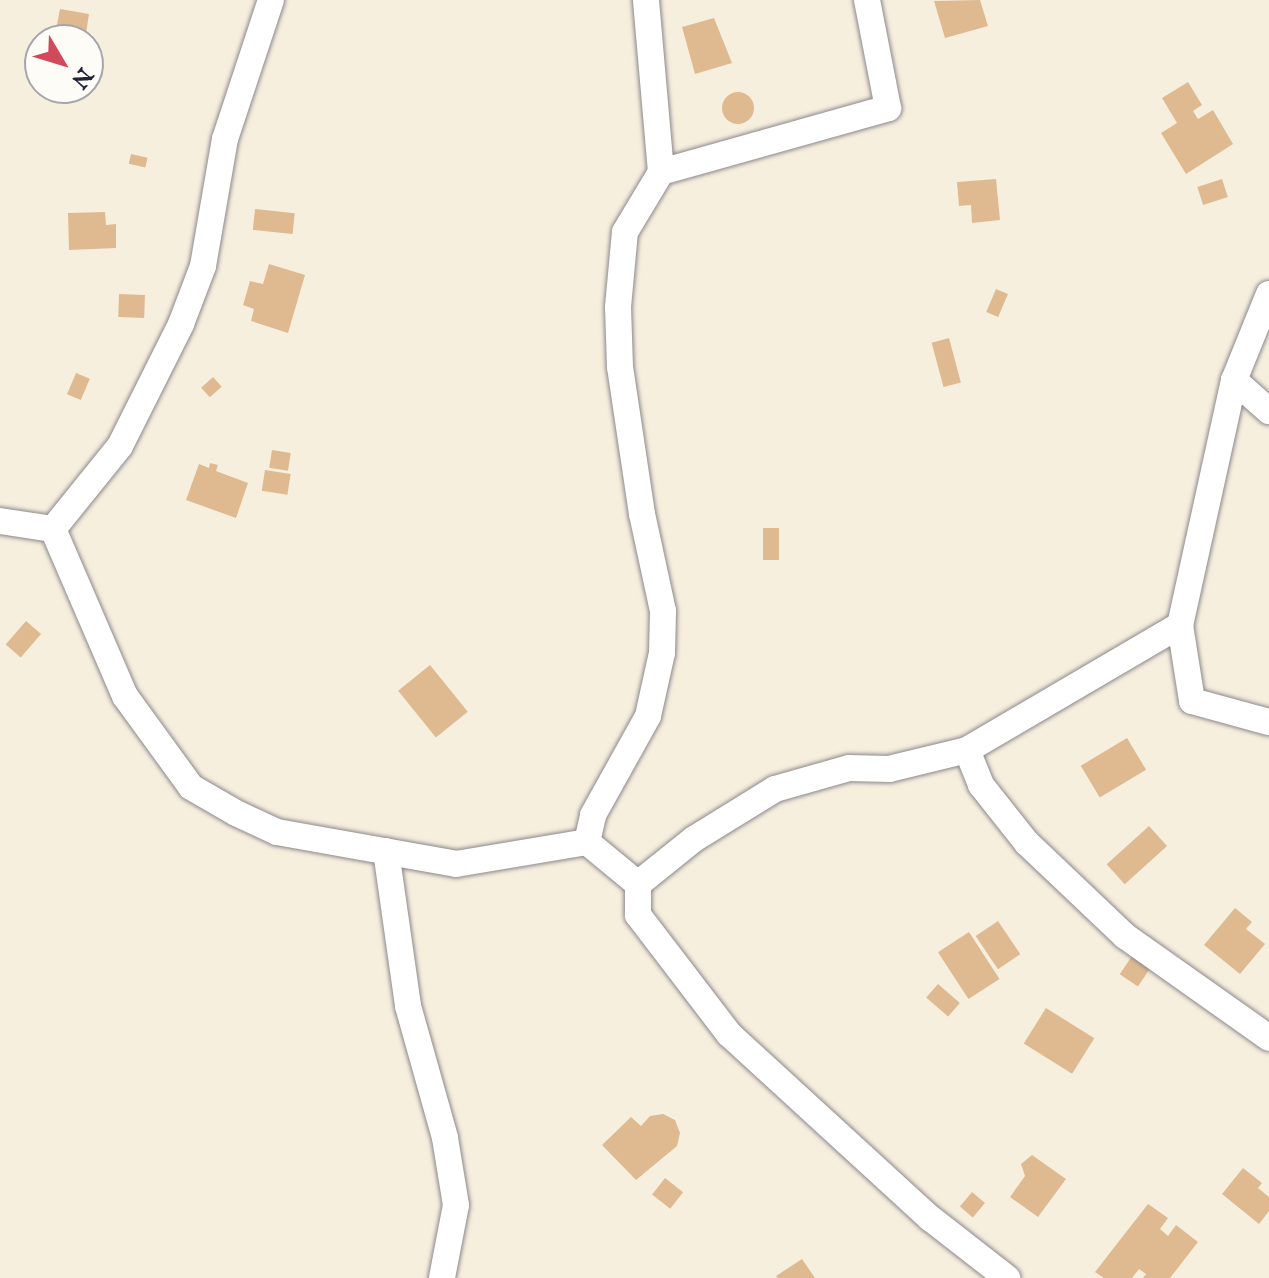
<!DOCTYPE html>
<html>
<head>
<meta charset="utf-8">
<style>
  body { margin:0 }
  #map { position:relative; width:1269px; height:1278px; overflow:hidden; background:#f7efde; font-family:"IM FELL English",serif }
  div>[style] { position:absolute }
  .building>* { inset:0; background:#dfba91; transform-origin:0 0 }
  .round { border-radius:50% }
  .roads { filter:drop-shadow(0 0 2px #8c888c) drop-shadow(0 0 2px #8c888c) }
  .street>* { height:26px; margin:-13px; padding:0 13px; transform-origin:13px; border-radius:13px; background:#fff }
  span { translate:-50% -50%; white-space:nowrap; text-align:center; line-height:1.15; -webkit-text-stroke:7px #fdfcf7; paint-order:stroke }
  .north { position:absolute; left:24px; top:24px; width:80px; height:80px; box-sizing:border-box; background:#fdfcf7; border:2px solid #a5a5ac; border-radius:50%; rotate:128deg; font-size:22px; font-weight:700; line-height:32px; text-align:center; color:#22223b }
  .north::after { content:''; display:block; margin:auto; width:28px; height:36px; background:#d1495b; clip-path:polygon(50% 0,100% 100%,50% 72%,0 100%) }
</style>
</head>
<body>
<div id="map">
  <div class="building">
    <div style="clip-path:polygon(980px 0,988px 26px,945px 38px,934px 1px)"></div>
    <div style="clip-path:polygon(60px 9px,89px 14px,85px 40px,54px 40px)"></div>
    <div style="clip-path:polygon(714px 18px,732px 63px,695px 74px,682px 27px)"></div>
    <div style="clip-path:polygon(1188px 82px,1202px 105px,1193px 111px,1198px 119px,1213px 110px,1233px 144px,1186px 174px,1161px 133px,1177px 123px,1162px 98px)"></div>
    <div class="round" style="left:722px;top:92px;width:32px;height:32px"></div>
    <div style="left:131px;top:154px;width:17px;height:10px;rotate:13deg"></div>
    <div style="clip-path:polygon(996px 179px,1000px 220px,972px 223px,971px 205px,959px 206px,957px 182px)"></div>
    <div style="left:1222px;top:179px;width:19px;height:26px;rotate:72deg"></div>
    <div style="left:255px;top:209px;width:40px;height:21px;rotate:6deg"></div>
    <div style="clip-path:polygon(105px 212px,106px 225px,116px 224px,116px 248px,69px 250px,68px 213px)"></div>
    <div style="clip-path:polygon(269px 264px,305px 275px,288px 333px,251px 321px,254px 309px,243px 305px,250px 281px,263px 284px)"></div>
    <div style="left:996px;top:289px;width:13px;height:25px;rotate:23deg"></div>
    <div style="left:119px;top:294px;width:26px;height:23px;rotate:2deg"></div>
    <div style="left:949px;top:338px;width:46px;height:18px;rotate:75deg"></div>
    <div style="left:76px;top:373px;width:15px;height:23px;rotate:23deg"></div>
    <div style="left:213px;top:377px;width:13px;height:16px;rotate:48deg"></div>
    <div style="left:272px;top:450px;width:19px;height:18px;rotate:9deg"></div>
    <div style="clip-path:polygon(210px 463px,218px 465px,216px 471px,248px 483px,236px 518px,186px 500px,199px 464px,209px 468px)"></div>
    <div style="left:265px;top:470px;width:26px;height:21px;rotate:9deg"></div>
    <div style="left:763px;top:528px;width:16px;height:32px"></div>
    <div style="left:26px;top:621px;width:20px;height:31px;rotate:41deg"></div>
    <div style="left:430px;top:665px;width:60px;height:41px;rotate:51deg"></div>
    <div style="left:1127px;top:738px;width:37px;height:54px;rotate:59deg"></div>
    <div style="left:1149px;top:826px;width:27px;height:57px;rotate:48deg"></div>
    <div style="clip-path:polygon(1235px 908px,1252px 922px,1246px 929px,1265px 944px,1240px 974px,1204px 945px)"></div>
    <div style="left:998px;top:921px;width:40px;height:27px;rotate:56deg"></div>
    <div style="left:969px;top:932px;width:56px;height:37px;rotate:57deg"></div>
    <div style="left:1132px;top:956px;width:22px;height:22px;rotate:34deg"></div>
    <div style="left:938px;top:984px;width:29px;height:18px;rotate:41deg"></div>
    <div style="left:1046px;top:1008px;width:57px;height:42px;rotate:32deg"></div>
    <div style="clip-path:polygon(663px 1114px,675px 1120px,680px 1133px,677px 1146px,636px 1180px,602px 1145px,631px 1117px,641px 1126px,650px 1116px)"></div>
    <div style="clip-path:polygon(1032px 1155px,1066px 1179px,1038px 1217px,1010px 1197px,1025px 1176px,1021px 1164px)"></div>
    <div style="clip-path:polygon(1243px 1168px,1262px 1183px,1258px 1188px,1269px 1197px,1269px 1211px,1259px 1224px,1222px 1194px)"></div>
    <div style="left:665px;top:1178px;width:23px;height:21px;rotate:38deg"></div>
    <div style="left:972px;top:1192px;width:17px;height:19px;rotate:40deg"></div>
    <div style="clip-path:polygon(1148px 1204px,1168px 1218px,1160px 1229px,1168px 1236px,1176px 1225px,1198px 1242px,1170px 1278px,1143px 1278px,1146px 1274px,1139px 1269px,1132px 1278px,1104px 1278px,1095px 1272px)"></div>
    <div style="clip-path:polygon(802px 1259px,815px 1278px,778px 1278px,776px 1276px)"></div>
  </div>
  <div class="roads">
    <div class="street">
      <div style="left:661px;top:172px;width:236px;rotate:-15.7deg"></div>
      <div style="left:888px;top:108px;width:110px;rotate:-101deg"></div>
      <div style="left:1269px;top:294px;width:93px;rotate:112.1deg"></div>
      <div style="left:1234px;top:380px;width:47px;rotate:41.5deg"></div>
      <div style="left:1234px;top:380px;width:251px;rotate:102.4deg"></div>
      <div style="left:1180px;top:625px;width:77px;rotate:81deg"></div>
      <div style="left:1192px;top:701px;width:80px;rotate:15.3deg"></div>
      <div style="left:0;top:521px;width:54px;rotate:8.6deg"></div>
      <div style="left:53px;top:529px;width:182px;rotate:66.7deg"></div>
      <div style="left:125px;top:696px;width:112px;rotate:54deg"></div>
      <div style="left:191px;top:787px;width:52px;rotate:30deg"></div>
      <div style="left:236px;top:813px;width:45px;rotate:24.9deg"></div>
      <div style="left:277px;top:832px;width:182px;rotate:10.1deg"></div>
      <div style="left:456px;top:864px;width:133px;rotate:-9.5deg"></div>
      <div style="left:587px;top:842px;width:66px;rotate:39.5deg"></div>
      <div style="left:53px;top:529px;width:107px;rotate:-51.1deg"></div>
      <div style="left:120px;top:446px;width:136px;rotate:-63.4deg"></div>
      <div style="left:181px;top:324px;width:62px;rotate:-69.2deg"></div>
      <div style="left:203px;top:266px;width:129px;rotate:-80.2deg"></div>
      <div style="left:225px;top:139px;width:146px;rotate:-71.7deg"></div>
      <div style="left:967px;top:750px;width:247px;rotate:-30.4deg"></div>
      <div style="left:587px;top:842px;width:28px;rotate:-77deg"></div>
      <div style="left:593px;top:815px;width:113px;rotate:-60.9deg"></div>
      <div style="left:648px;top:716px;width:65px;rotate:-77.5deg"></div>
      <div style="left:662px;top:653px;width:42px;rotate:-88.6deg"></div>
      <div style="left:663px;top:611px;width:99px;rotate:-102.2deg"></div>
      <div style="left:642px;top:514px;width:149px;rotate:-98.5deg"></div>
      <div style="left:620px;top:367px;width:60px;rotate:-91.9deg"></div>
      <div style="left:618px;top:307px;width:75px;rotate:-84.7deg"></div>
      <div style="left:625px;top:232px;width:70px;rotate:-59deg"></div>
      <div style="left:661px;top:172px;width:173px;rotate:-95deg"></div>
      <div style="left:386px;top:851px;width:157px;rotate:81.9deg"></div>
      <div style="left:408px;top:1006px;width:137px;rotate:74.3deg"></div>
      <div style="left:445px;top:1138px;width:68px;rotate:80.7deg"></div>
      <div style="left:456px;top:1205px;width:74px;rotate:100.9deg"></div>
      <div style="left:638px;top:884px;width:72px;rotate:-38.8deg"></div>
      <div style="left:694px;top:839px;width:95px;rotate:-31.7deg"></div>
      <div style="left:775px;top:789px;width:77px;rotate:-15.8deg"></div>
      <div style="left:849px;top:768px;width:40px;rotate:1.4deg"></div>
      <div style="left:889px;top:769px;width:80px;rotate:-13.7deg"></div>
      <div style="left:967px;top:750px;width:38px;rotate:68deg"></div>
      <div style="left:981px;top:785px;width:74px;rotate:51.6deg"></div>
      <div style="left:1027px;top:843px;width:135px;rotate:43.5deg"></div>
      <div style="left:1125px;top:936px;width:176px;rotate:35.3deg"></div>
      <div style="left:638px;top:884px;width:31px;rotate:90deg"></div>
      <div style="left:638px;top:915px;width:150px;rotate:52.6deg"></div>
      <div style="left:729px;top:1034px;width:273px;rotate:42.5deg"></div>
      <div style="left:930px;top:1218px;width:98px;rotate:37.9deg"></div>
    </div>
  </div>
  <div class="north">N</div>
</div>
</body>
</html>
